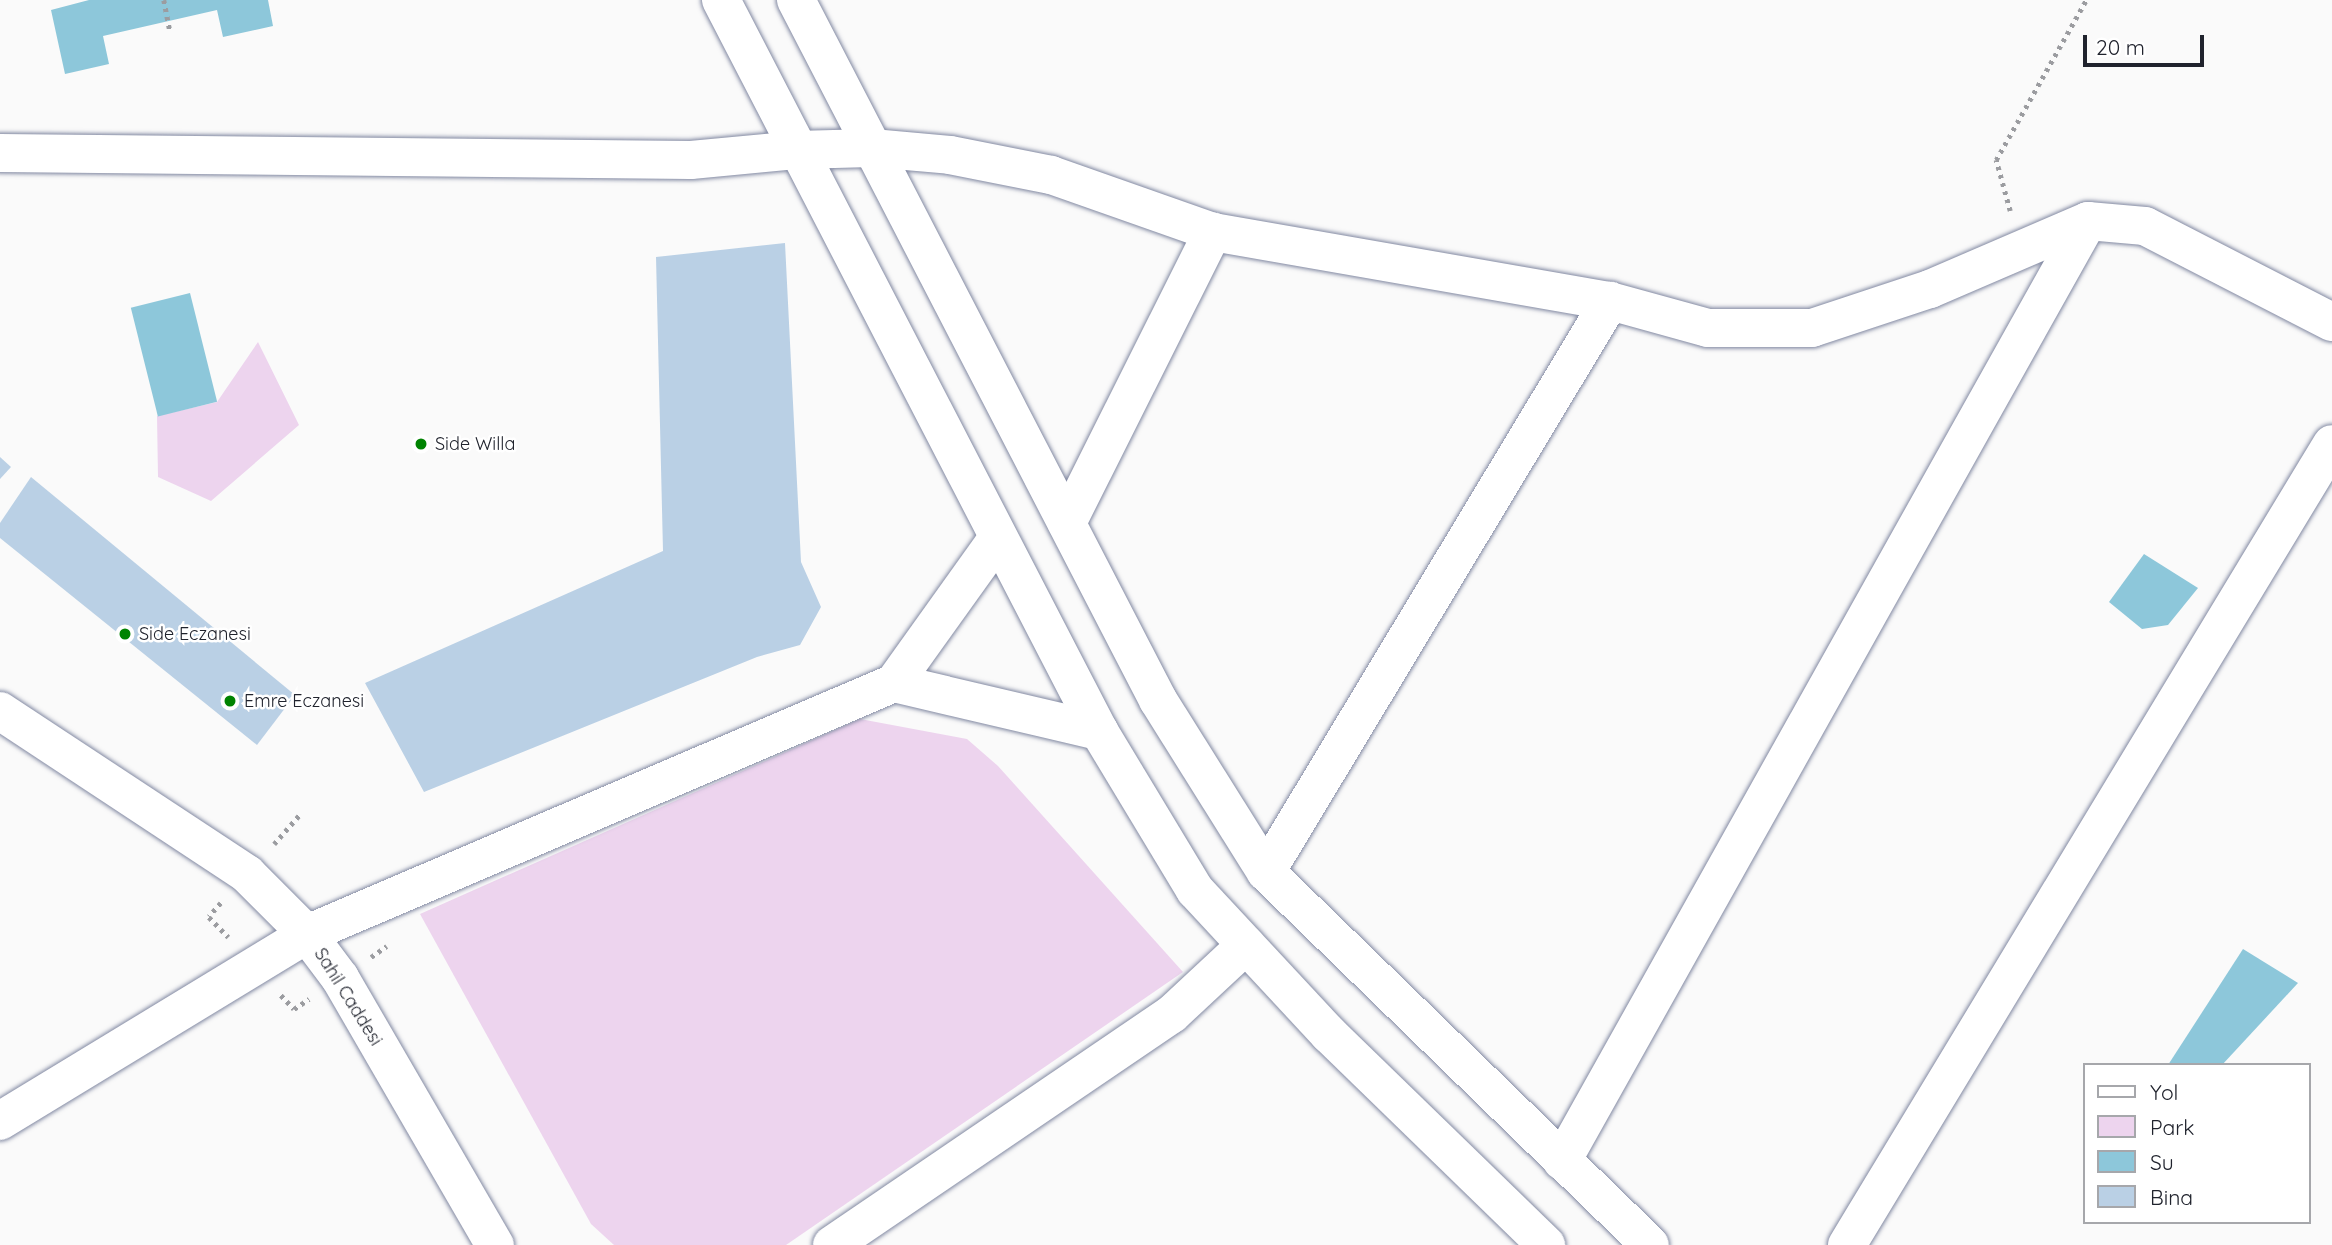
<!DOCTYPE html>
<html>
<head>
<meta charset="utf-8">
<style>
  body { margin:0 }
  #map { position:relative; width:2332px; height:1245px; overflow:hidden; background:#fafafa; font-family:Quicksand,sans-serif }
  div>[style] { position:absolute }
  .green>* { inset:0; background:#edd4ee }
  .water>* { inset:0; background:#8dc7da; transform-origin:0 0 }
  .building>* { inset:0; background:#bad0e5 }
  .path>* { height:4.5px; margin-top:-2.25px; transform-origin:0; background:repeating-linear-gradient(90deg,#9b9ca0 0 3.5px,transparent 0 8.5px) }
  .roads { filter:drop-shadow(0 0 2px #8289a2) drop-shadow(0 0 2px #8289a2) }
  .minor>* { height:38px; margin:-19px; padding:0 19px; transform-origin:19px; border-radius:19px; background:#fff }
  .secondary>* { height:38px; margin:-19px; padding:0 19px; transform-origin:19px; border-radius:19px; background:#fff }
  .dots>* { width:19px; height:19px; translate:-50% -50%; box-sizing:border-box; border:4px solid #fff; border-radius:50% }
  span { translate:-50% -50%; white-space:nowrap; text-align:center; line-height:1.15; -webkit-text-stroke:5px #fff; paint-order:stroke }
  .poi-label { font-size:18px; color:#20232d }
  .left { translate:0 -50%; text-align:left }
  .street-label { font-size:18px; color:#20232d }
  .legend { position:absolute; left:2083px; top:1063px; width:228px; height:161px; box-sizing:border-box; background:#fff; border:2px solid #a6a7ab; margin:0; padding:9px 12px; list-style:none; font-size:21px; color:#20232d }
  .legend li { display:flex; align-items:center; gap:14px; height:35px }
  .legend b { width:35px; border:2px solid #a6a7ab }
  .scale { position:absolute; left:2083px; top:35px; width:121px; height:32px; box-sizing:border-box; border:4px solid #20232d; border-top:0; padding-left:9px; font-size:21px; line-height:24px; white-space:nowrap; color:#20232d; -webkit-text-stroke:5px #fff; paint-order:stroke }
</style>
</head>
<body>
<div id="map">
  <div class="green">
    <div style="clip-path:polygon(258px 342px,299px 425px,211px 501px,158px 477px,157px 416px,217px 402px)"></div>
    <div style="clip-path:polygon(860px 719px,967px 739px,998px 766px,1183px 972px,786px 1245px,614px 1245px,591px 1224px,420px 914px)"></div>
  </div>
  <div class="water">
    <div style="clip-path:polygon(89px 0,268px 0,273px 26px,223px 37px,217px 10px,103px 36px,109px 64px,65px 74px,51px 10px)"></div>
    <div style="left:190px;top:293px;width:112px;height:61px;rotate:76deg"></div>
    <div style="clip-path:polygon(2144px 554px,2198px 588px,2168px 625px,2142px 629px,2109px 602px)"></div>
    <div style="clip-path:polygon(2243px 949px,2298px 983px,2222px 1065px,2168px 1065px)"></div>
  </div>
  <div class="building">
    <div style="clip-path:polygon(785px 243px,801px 562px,821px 607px,800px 645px,757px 657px,424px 792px,365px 683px,663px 551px,656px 257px)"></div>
    <div style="clip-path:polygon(0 457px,11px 467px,0 479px)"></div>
    <div style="clip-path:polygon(31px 477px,295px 695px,257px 745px,0 538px,0 523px)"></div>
  </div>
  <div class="path">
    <div style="left:164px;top:0;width:32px;rotate:79deg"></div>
    <div style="left:2010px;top:211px;width:53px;rotate:-105.4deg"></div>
    <div style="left:1996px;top:160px;width:184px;rotate:-60.6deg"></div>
    <div style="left:274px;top:844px;width:41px;rotate:-48.9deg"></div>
    <div style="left:221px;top:903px;width:18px;rotate:131deg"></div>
    <div style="left:209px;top:917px;width:28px;rotate:46deg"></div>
    <div style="left:371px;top:957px;width:19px;rotate:-35deg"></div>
    <div style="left:281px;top:995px;width:19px;rotate:47deg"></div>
    <div style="left:294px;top:1009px;width:18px;rotate:-34deg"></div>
  </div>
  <div class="roads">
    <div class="minor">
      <div style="left:872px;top:148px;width:78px;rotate:5.1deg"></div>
      <div style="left:950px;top:155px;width:103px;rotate:11.2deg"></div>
      <div style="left:1051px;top:175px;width:172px;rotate:19.4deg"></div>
      <div style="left:1213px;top:232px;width:403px;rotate:9.9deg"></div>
      <div style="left:1610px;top:301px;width:102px;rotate:15.4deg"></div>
      <div style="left:1708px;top:328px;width:104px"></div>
      <div style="left:1812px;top:328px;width:124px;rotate:-18.3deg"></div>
      <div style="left:1930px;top:289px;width:172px;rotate:-23.3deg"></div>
      <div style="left:2088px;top:221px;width:57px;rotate:5deg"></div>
      <div style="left:2145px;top:226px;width:210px;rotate:27.2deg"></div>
      <div style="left:0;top:153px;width:691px;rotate:0.58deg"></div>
      <div style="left:691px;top:160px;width:105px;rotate:-5.4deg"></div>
      <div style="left:1067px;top:523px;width:326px;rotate:-63.4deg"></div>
      <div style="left:894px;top:683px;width:177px;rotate:-54.4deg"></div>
      <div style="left:1266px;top:872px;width:667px;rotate:-58.93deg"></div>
      <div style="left:0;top:1121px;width:359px;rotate:-31.3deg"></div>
      <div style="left:307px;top:934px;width:638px;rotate:-23.15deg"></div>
      <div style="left:894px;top:683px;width:211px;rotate:13.2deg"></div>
      <div style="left:1562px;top:1161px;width:1077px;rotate:-60.77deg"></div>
      <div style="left:832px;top:1245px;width:411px;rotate:-34.2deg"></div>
      <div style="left:1172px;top:1014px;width:101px;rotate:-43deg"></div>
      <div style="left:1847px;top:1245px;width:936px;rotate:-58.81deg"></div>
    </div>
    <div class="secondary">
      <div style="left:721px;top:0;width:823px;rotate:62.66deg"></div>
      <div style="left:1099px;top:731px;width:186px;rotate:58.9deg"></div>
      <div style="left:1195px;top:890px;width:197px;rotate:47.1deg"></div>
      <div style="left:1329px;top:1034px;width:303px;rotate:44.2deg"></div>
      <div style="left:796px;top:0;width:788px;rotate:62.65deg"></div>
      <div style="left:1158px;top:700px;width:203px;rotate:57.9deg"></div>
      <div style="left:1266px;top:872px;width:535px;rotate:44.17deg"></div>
      <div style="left:796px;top:150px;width:76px;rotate:-1.5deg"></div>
      <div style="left:0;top:711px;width:296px;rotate:33.4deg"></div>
      <div style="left:247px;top:874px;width:85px;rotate:45deg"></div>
      <div style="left:307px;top:934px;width:55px;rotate:53.1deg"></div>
      <div style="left:340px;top:978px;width:309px;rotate:59.9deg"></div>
    </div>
  </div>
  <div class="dots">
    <div style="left:421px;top:444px;background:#008301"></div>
    <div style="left:125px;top:634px;background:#008301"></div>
    <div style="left:230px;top:701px;background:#008301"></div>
  </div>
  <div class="poi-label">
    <span class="left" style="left:435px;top:444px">Side Willa</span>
    <span class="left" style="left:139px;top:634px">Side Eczanesi</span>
    <span class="left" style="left:244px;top:701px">Emre Eczanesi</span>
  </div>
  <div class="street-label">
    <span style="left:348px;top:997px;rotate:58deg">Sahil Caddesi</span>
  </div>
  <ul class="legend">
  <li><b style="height:9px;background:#fff"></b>Yol</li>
  <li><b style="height:19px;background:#edd4ee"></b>Park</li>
  <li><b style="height:19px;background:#8dc7da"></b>Su</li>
  <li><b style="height:19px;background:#bad0e5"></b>Bina</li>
  </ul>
  <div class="scale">20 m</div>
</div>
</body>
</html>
